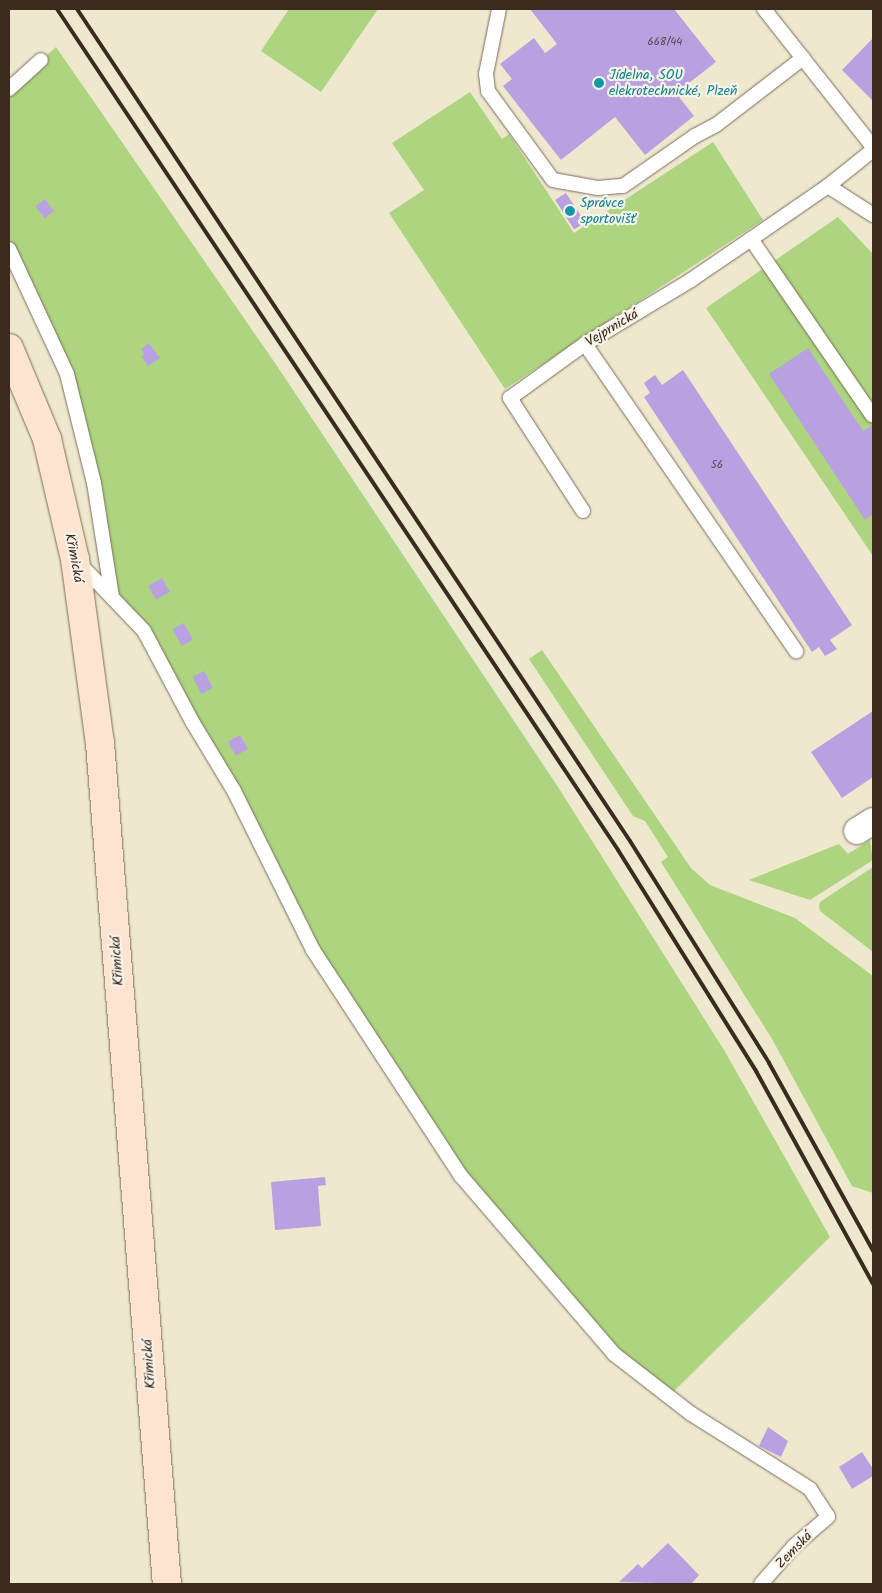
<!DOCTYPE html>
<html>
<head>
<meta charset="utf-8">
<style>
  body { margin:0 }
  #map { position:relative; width:882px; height:1593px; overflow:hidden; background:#eee8cf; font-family:Kalam,sans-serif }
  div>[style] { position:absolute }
  .green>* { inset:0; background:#add47e }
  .building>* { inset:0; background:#b9a1e1; transform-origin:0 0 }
  .roads { filter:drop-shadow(0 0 1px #7a6c5c) drop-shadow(0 0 1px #7a6c5c) }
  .service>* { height:14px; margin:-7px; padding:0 7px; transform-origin:7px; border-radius:7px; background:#fff }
  .minor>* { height:26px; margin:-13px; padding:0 13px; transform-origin:13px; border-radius:13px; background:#fff }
  .secondary>* { height:28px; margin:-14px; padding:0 14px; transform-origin:14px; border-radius:14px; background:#fde4d1 }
  .rail>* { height:4px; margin:-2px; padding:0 2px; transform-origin:2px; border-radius:2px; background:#3b2a1e }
  .dots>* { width:14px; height:14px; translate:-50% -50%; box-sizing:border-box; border:2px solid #f7f3e8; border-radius:50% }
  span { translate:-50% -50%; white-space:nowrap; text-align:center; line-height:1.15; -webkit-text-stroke:4.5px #f7f3e8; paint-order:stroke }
  .number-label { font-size:11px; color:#5a484f }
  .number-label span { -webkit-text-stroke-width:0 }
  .culture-label { font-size:14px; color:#0d838f }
  .left { translate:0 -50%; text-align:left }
  .street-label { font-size:14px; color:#3b2a1e }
  .frame { position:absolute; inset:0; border:10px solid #3b2a1e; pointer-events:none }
</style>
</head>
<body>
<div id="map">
  <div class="green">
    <div style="clip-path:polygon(289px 9px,378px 9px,321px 92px,261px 51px)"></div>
    <div style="clip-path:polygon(56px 47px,275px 363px,558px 787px,724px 1050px,830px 1237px,669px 1396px,614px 1354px,461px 1176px,369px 1039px,144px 631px,112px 597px,67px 374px,9px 249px,9px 89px)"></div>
    <div style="clip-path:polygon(470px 92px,502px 139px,509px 134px,574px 233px,713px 142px,763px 220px,505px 389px,389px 213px,424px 190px,392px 143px)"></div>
    <div style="clip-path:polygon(838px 217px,873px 254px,873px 556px,706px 308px)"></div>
    <div style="clip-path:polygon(542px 650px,691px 868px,710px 885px,795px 918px,873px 976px,873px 1193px,852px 1186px,772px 1039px,661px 862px,668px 857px,645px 821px,633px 816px,529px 659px)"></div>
    <div style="clip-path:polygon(870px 840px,873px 860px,810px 900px,749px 880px,839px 844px,848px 854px)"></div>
    <div style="clip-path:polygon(873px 867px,873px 952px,820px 911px,819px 906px,820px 902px)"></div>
  </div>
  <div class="building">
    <div style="clip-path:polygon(530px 9px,674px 9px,716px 62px,676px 93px,694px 116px,645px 155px,615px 117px,561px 160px,503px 86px,512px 79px,500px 64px,534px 38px,545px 53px,557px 44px)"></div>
    <div style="clip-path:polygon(873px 38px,873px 101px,842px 70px)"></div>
    <div style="left:566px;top:193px;width:35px;height:13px;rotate:57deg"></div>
    <div style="left:45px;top:199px;width:15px;height:12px;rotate:53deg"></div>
    <div style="clip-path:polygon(149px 343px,160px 358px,148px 366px,141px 356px,144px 354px,141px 349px)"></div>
    <div style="clip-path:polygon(808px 348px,863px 431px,873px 425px,873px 514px,865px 520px,769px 374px)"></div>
    <div style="clip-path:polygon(683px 370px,852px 625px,830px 640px,837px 649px,825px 656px,819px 647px,812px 652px,644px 397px,650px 393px,644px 383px,655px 375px,662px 385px)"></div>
    <div style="left:162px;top:578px;width:16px;height:16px;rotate:60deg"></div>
    <div style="left:184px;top:623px;width:19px;height:13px;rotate:62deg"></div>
    <div style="left:204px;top:671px;width:19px;height:13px;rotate:62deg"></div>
    <div style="clip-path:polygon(873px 711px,873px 777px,842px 798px,811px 752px)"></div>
    <div style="left:240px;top:735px;width:16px;height:14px;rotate:60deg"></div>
    <div style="clip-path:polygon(325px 1177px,326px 1185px,318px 1186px,321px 1226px,275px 1230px,271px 1182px)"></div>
    <div style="clip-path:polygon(768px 1427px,788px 1441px,781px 1457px,759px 1446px)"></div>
    <div style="clip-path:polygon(862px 1452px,873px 1469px,873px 1476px,852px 1489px,839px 1467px)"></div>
    <div style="clip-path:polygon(668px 1543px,699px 1575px,691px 1584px,619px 1582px,638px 1564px,642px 1568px)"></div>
  </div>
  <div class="roads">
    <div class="service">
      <div style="left:499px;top:9px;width:66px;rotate:101.3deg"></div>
      <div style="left:486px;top:74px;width:17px;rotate:83deg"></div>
      <div style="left:488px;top:91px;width:110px;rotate:53.9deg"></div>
      <div style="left:553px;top:180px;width:46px;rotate:10.1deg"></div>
      <div style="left:598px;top:188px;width:25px;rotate:-5deg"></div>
      <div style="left:623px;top:186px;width:88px;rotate:-34.8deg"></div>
      <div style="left:695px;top:136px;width:24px;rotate:-28deg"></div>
      <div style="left:716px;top:125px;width:110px;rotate:-37.6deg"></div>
      <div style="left:764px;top:9px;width:176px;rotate:51.7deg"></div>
      <div style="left:9px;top:89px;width:43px;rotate:-42.2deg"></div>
      <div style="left:828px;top:186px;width:54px;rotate:32.8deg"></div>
      <div style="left:751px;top:239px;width:214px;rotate:55.5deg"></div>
      <div style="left:9px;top:249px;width:138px;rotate:65.1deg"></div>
      <div style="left:67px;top:374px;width:112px;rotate:76.1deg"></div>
      <div style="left:94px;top:483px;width:115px;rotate:81deg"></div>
      <div style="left:585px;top:344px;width:373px;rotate:55.5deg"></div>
      <div style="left:583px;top:511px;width:135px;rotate:-122.9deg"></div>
      <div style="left:510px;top:398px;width:92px;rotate:-35.8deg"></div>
      <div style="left:585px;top:344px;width:124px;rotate:-31.1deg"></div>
      <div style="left:691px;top:280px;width:73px;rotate:-34.3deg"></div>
      <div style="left:751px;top:239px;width:93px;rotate:-34.5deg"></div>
      <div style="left:828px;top:186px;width:58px;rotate:-38.7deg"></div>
      <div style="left:79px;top:563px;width:94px;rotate:46.3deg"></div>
      <div style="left:144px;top:631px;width:104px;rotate:62deg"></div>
      <div style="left:193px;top:723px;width:79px;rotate:58.9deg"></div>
      <div style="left:234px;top:791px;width:178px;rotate:63.6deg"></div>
      <div style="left:313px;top:950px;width:270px;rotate:56.8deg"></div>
      <div style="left:461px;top:1176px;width:235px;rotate:49.3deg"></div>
      <div style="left:614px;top:1354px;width:96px;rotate:37.8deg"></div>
      <div style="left:690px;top:1413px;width:142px;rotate:32.3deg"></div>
      <div style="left:810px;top:1489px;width:33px;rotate:57deg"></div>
      <div style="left:828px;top:1517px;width:45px;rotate:139.5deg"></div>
      <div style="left:794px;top:1546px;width:50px;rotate:131deg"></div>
    </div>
    <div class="minor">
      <div style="left:857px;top:831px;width:19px;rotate:-32deg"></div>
    </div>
    <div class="secondary">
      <div style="left:9px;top:348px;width:99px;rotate:67.3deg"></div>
      <div style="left:47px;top:439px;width:123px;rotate:76.9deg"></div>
      <div style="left:75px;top:559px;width:186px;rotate:82.3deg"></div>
      <div style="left:100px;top:743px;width:844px;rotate:85.45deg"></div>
    </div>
  </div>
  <div class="rail">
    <div style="left:57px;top:9px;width:1011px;rotate:56.29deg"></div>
    <div style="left:618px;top:850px;width:261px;rotate:58deg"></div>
    <div style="left:756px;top:1071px;width:243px;rotate:61.2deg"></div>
    <div style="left:77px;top:9px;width:999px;rotate:56.39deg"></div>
    <div style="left:630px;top:841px;width:262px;rotate:57.9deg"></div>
    <div style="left:769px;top:1063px;width:215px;rotate:61deg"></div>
  </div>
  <div class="dots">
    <div style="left:599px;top:83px;background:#0f9aa8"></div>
    <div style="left:570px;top:211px;background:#0f9aa8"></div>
  </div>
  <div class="number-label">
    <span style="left:665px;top:42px">668/44</span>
    <span style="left:717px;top:465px">56</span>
  </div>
  <div class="culture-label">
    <span class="left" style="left:609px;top:83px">Jídelna, SOU<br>elekrotechnické, Plzeň</span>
    <span class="left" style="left:580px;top:211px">Správce<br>sportovišť</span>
  </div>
  <div class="street-label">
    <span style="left:612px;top:328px;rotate:-31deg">Vejprnická</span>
    <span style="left:74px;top:558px;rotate:79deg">Křimická</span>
    <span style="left:117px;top:961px;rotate:-94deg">Křimická</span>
    <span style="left:149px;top:1364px;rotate:-94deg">Křimická</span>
    <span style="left:794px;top:1550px;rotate:-46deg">Zemská</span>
  </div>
  <div class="frame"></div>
</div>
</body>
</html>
